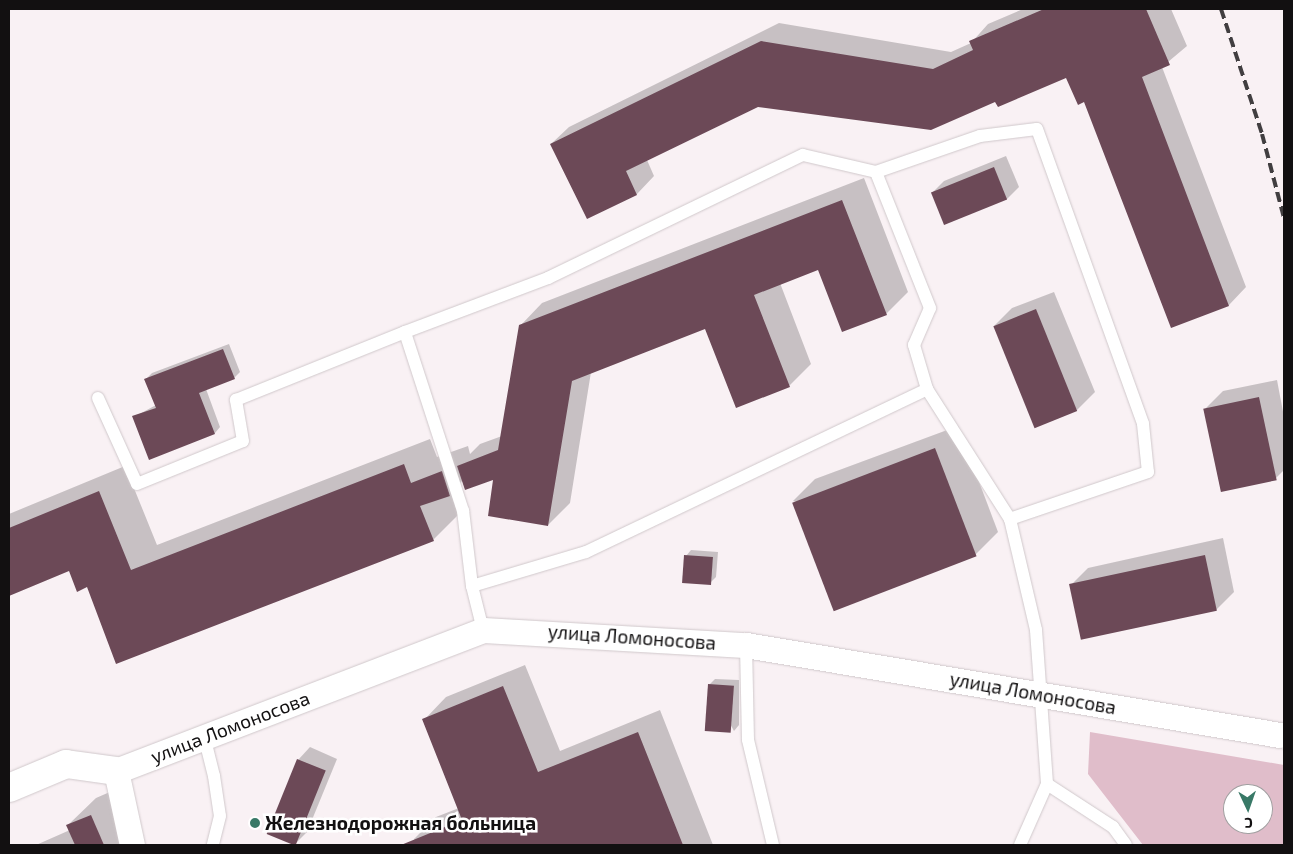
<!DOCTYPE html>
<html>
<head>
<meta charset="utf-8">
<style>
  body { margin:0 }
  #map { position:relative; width:1293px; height:854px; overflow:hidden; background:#f9f1f4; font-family:"Exo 2",sans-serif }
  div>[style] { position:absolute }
  .green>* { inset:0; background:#e0bdca }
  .shadow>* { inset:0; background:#0003 }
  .building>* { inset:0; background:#6c4957; transform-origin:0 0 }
  .roads { filter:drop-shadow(0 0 1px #d0c8cb) drop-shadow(0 0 1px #d0c8cb) }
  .service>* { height:12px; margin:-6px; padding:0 6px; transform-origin:6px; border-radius:6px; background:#fff }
  .minor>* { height:25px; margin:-12.5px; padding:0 12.5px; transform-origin:12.5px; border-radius:12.5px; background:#fff }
  .tertiary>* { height:28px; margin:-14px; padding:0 14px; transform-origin:14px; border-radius:14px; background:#fff }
  .rail>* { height:4px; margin-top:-2px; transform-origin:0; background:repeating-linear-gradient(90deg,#413e40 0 10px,transparent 0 15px) }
  .dots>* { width:14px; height:14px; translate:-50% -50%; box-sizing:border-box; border:2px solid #fff; border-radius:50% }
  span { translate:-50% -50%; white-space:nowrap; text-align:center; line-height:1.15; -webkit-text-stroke:5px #fff; paint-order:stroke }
  .street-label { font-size:19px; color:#121011 }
  .poi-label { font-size:19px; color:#121011; font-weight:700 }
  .left { translate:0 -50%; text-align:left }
  .frame { position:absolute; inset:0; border:10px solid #121011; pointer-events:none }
  .north { position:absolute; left:1223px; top:784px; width:50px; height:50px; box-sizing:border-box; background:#fff; border:1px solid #a09fa0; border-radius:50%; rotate:177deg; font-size:14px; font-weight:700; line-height:20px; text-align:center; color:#121011 }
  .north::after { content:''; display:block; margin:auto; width:18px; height:22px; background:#397967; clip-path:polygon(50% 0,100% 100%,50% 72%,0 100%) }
</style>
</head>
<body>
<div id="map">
  <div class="green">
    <div style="clip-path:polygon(evenodd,1090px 732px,1284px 765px,1284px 845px,1143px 845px,1088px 774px,1090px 732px,1233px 794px,1263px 794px,1263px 824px,1233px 824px,1233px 794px)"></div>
  </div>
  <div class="shadow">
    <div style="clip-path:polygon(1023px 9px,1171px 9px,1187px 46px,1162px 67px,1246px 287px,1229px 305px,1172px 327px,1085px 100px,1067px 76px,996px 100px,758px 106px,647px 160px,654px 176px,637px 194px,587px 218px,551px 144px,569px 127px,779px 23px,951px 52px,971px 43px,988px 24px)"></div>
    <div style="clip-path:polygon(1006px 156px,1019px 187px,1007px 199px,932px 193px,944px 181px)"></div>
    <div style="clip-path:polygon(864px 178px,908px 292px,886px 314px,819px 268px,780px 283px,811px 364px,789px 386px,706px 327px,591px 372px,570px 503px,548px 525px,495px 479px,463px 480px,451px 492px,459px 514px,433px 540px,87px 585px,69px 569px,9px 594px,9px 514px,125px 466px,157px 545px,430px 439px,437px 457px,468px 446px,470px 454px,480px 444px,502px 436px,520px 326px,542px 303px)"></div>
    <div style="clip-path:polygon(1054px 292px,1095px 392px,1077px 410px,994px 326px,1012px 308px)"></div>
    <div style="clip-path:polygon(229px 344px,240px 372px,234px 378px,206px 389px,220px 427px,215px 433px,134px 417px,156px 405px,146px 379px,152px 373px)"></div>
    <div style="clip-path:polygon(1277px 380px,1284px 417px,1284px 470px,1275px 479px,1205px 409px,1223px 391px)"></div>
    <div style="clip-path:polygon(958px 426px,998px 532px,975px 555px,793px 501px,815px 479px)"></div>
    <div style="clip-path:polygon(1223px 538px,1234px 592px,1216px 610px,1070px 586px,1088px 568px)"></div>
    <div style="clip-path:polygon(691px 550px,718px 552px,716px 577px,710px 583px,686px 556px)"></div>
    <div style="clip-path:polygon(525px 665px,560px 751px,660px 710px,713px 845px,604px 845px,602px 841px,591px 845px,416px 845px,414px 839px,436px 817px,459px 808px,424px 720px,446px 697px)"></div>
    <div style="clip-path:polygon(715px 679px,739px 680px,739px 725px,734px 731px,709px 685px)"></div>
    <div style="clip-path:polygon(310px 747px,337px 759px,307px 832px,295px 844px,268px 833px,298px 760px)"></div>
    <div style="clip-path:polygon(119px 788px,143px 845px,36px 845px,70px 830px,68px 825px,96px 798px)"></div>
  </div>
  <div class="building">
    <div style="clip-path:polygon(1044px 9px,1146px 9px,1170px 65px,1142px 77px,1229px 306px,1171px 328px,1084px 102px,1078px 105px,1066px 78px,998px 107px,995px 102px,931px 130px,758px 107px,626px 171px,637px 195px,587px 219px,550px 144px,761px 41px,933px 69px,973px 50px,969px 41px)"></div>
    <div style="left:994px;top:167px;width:35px;height:68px;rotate:68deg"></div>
    <div style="clip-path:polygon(842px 200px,887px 315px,842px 332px,818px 270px,754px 295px,790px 387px,736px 408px,705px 329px,572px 381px,548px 526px,488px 516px,493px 480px,465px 490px,457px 466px,498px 450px,519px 325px)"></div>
    <div style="left:1036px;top:309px;width:110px;height:46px;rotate:68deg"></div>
    <div style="clip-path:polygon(223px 349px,235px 379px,199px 393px,215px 434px,149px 460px,132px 416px,156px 408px,144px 379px)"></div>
    <div style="left:1259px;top:397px;width:85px;height:57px;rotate:78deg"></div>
    <div style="left:935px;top:448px;width:116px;height:153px;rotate:69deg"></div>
    <div style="clip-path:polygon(404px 464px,411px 483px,442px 471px,450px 496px,420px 506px,434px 541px,116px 664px,87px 587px,77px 592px,69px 571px,9px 596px,9px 528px,99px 491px,131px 570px)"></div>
    <div style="left:684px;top:555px;width:29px;height:28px;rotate:4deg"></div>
    <div style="left:1205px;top:555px;width:57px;height:139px;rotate:78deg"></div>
    <div style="left:708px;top:684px;width:26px;height:47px;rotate:4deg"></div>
    <div style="clip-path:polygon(503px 686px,538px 772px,638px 732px,683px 845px,401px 845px,462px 820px,422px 719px)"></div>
    <div style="left:297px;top:759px;width:31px;height:81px;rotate:22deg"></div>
    <div style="clip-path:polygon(91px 815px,104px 845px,75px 845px,66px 825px)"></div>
  </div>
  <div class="roads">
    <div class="service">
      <div style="left:98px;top:398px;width:94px;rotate:65.6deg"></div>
      <div style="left:137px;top:484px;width:114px;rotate:-22.1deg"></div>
      <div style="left:243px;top:441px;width:42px;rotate:-99.7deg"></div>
      <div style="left:236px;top:400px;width:182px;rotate:-21.9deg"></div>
      <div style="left:1010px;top:519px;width:114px;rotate:76.8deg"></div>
      <div style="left:1036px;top:630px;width:154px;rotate:85.9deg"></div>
      <div style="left:1047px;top:784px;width:79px;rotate:33.1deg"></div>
      <div style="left:1113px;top:827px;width:22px;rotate:54deg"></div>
      <div style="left:472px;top:586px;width:119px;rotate:-16.6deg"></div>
      <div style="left:586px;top:552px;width:378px;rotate:-25.5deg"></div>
      <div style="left:483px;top:630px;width:45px;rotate:-104deg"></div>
      <div style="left:472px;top:586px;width:76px;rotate:-96.8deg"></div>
      <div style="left:463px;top:511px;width:188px;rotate:-108deg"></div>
      <div style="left:405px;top:332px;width:153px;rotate:-20.7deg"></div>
      <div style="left:548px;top:278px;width:283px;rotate:-25.8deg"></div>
      <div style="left:803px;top:155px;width:75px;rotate:13.1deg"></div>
      <div style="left:876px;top:172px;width:110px;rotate:-19.1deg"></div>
      <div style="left:980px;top:136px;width:57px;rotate:-7deg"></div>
      <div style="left:1037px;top:129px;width:313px;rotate:70.2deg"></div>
      <div style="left:1143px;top:424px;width:48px;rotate:84.1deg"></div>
      <div style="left:1148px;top:472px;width:146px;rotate:161.2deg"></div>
      <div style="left:1010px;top:519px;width:154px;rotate:-122.6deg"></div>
      <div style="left:927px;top:389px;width:46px;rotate:-106.5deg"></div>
      <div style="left:914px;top:345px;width:40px;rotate:-66.6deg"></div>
      <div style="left:930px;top:308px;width:146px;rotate:-111.7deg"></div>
      <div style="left:746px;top:645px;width:95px;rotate:88.8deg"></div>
      <div style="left:748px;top:740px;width:108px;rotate:76.6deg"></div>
      <div style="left:204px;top:736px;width:41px;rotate:76deg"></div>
      <div style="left:214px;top:776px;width:40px;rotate:81.5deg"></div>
      <div style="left:220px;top:816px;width:30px;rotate:104deg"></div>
      <div style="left:1020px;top:845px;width:67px;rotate:-66.1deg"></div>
    </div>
    <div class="minor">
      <div style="left:132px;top:845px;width:76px;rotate:-102.2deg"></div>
      <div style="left:116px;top:771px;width:393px;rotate:-21deg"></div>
      <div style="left:483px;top:630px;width:263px;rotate:3.3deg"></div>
      <div style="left:746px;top:645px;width:542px;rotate:9.57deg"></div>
    </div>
    <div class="tertiary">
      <div style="left:9px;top:788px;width:62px;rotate:-22.8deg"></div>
      <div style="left:66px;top:764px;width:50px;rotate:8deg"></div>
    </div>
  </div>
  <div class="rail">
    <div style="left:1221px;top:9px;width:132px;rotate:71.8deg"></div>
    <div style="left:1262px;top:134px;width:87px;rotate:75.3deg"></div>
  </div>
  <div class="dots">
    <div style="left:255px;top:823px;background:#397967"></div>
  </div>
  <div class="street-label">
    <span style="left:632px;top:637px;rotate:4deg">улица Ломоносова</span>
    <span style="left:1033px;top:693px;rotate:10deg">улица Ломоносова</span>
    <span style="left:230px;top:727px;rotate:-21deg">улица Ломоносова</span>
  </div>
  <div class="poi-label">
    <span class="left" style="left:265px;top:823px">Железнодорожная больница</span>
  </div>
  <div class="frame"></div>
  <div class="north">С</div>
</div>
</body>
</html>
